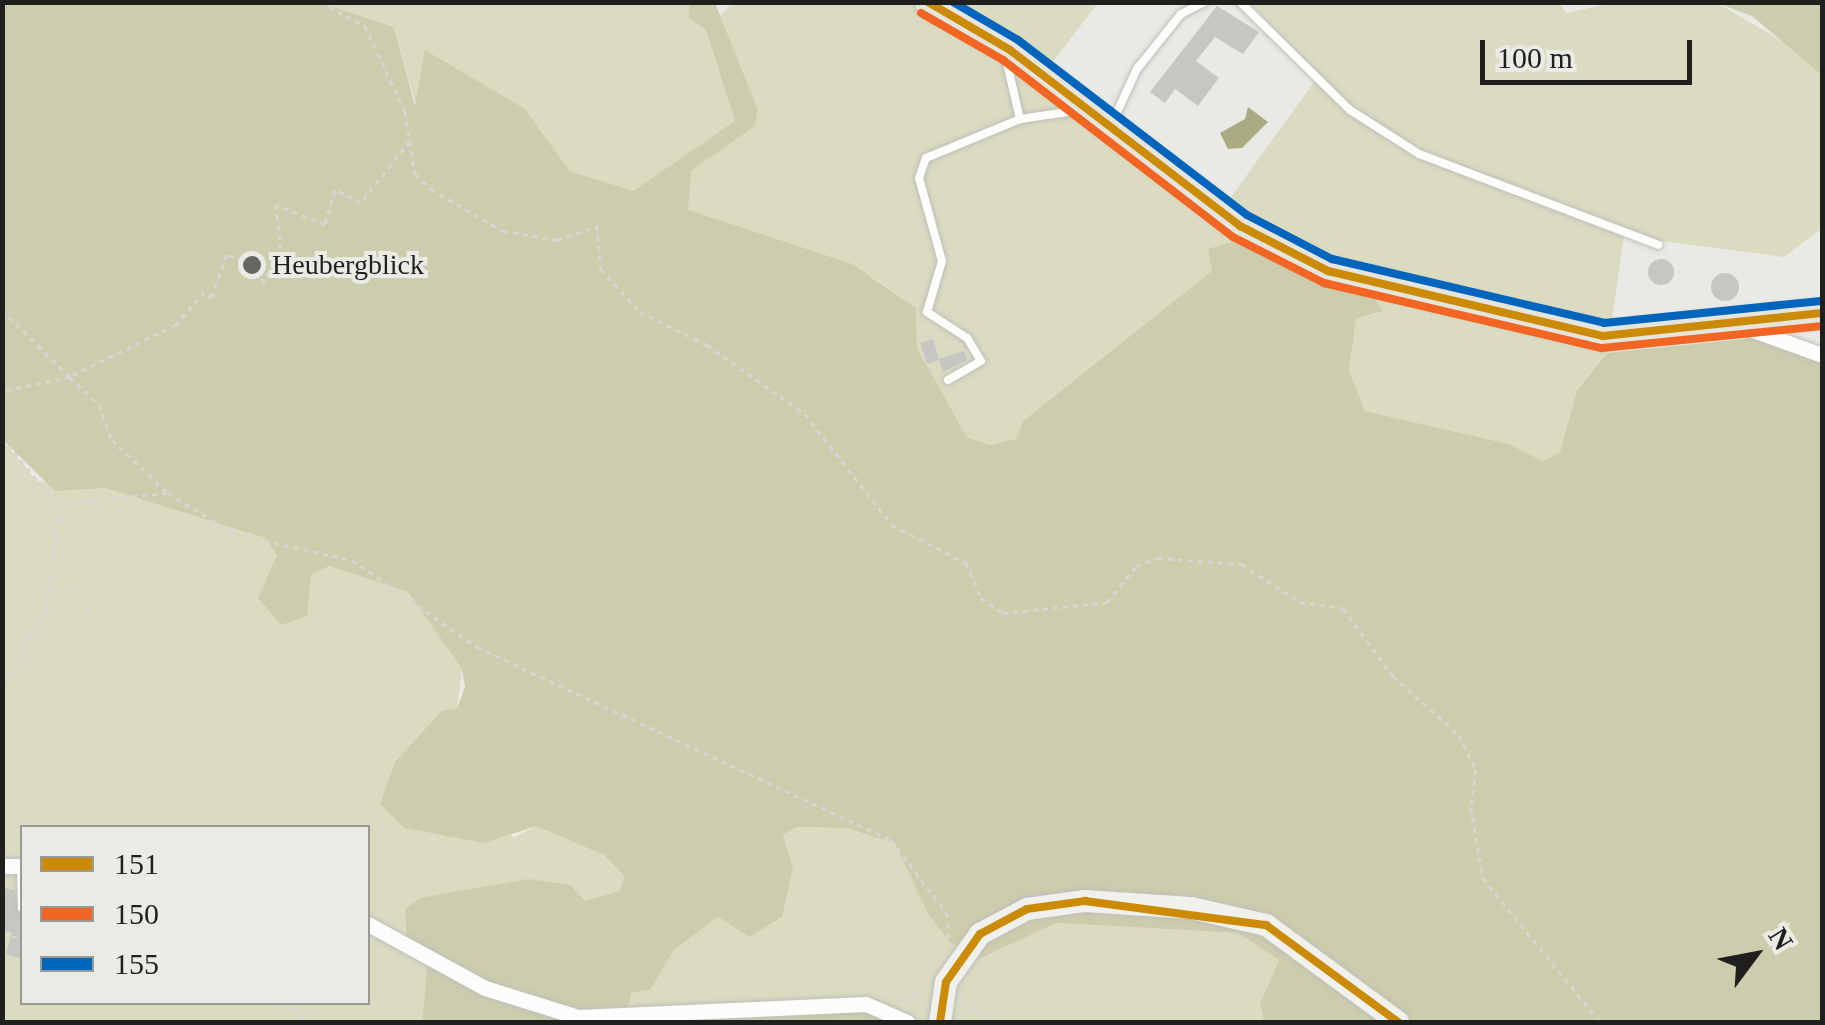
<!DOCTYPE html>
<html>
<head>
<meta charset="utf-8">
<style>
  body { margin:0 }
  #map { position:relative; width:1825px; height:1025px; overflow:hidden; background:#e9eae6; font-family:Georgia,serif }
  div>[style] { position:absolute }
  .green>* { inset:0; background:#dadbc0 }
  .forest>* { inset:0; background:#cccdac }
  .water>* { inset:0; background:#abab83 }
  .building>* { inset:0; background:#c6c6c3 }
  .round { border-radius:50% }
  .path>* { height:2.5px; margin-top:-1.25px; transform-origin:0; background:repeating-linear-gradient(90deg,#d6d6d5 0 5px,transparent 0 10px) }
  .roads { filter:drop-shadow(0 0 2px #bebebb) drop-shadow(0 0 2px #bebebb) }
  .lane>* { height:8px; margin:-4px; padding:0 4px; transform-origin:4px; border-radius:4px; background:#fcfcfb }
  .street>* { height:15px; margin:-7.5px; padding:0 7.5px; transform-origin:7.5px; border-radius:7.5px; background:#fcfcfb }
  .secondary>* { height:22px; margin:-11px; padding:0 11px; transform-origin:11px; border-radius:11px; background:#f0f0ec }
  .primary>* { height:25px; margin:-12.5px; padding:0 12.5px; transform-origin:12.5px; border-radius:12.5px; background:#e5e5dd }
  .bus-1>* { height:8px; margin:-4px; padding:0 4px; transform-origin:4px; border-radius:4px; background:#cc8b06 }
  .bus-2>* { height:8px; margin:-4px; padding:0 4px; transform-origin:4px; border-radius:4px; background:#f26522 }
  .bus-3>* { height:8px; margin:-4px; padding:0 4px; transform-origin:4px; border-radius:4px; background:#0065bd }
  .dots>* { width:28px; height:28px; translate:-50% -50%; box-sizing:border-box; border:5px solid #eaebe5; border-radius:50% }
  span { translate:-50% -50%; white-space:nowrap; text-align:center; line-height:1.15; -webkit-text-stroke:8px #eaebe5; paint-order:stroke }
  .poi-label { font-size:28px; color:#1f1f1d }
  .left { translate:0 -50%; text-align:left }
  .frame { position:absolute; inset:0; border:5px solid #1f1f1d; pointer-events:none }
  .legend { position:absolute; left:20px; top:825px; width:350px; height:180px; box-sizing:border-box; background:#eaebe5; border:2px solid #999995; margin:0; padding:12px 18px; list-style:none; font-size:30px; color:#1f1f1d }
  .legend li { display:flex; align-items:center; gap:20px; height:50px }
  .legend b { width:50px; border:2px solid #999995 }
  .north { position:absolute; left:1705px; top:905px; width:100px; height:100px; -webkit-text-stroke:8px #eaebe5; paint-order:stroke; rotate:58deg; font-size:28px; font-weight:700; line-height:40px; text-align:center; color:#1f1f1d }
  .north::after { content:''; display:block; margin:auto; width:35px; height:45px; background:#1f1f1d; clip-path:polygon(50% 0,100% 100%,50% 72%,0 100%) }
  .scale { position:absolute; left:1480px; top:40px; width:212px; height:45px; box-sizing:border-box; border:5px solid #1f1f1d; border-top:0; padding-left:12px; font-size:30px; line-height:35px; white-space:nowrap; color:#1f1f1d; -webkit-text-stroke:8px #eaebe5; paint-order:stroke }
</style>
</head>
<body>
<div id="map">
  <div class="green">
    <div style="clip-path:polygon(1559px 2px,1566px 13px,1613px 3px,1717px 3px,1813px 59px,1822px 75px,1822px 228px,1784px 257px,1624px 236px,1607px 353px,1577px 389px,1560px 452px,1543px 461px,1509px 444px,1365px 411px,1349px 371px,1356px 319px,1382px 312px,1225px 209px,1233px 242px,1212px 271px,1023px 421px,1016px 439px,989px 445px,967px 437px,917px 348px,916px 308px,872px 277px,687px 210px,691px 171px,755px 126px,758px 110px,720px 16px,732px 3px,1098px 3px,1052px 63px,1224px 207px,1319px 75px,1250px 3px)"></div>
    <div style="clip-path:polygon(322px 3px,690px 3px,688px 17px,706px 30px,735px 121px,633px 191px,570px 171px,524px 108px,425px 50px,417px 109px,394px 27px)"></div>
    <div style="clip-path:polygon(evenodd,2px 440px,37px 481px,105px 488px,265px 538px,277px 555px,266px 587px,306px 591px,311px 575px,331px 566px,408px 591px,462px 669px,457px 709px,513px 838px,536px 826px,604px 855px,625px 877px,619px 891px,585px 901px,420px 898px,405px 910px,406px 935px,428px 959px,422px 1022px,3px 1022px,2px 440px,22px 828px,368px 828px,368px 1002px,22px 1002px,22px 828px)"></div>
    <div style="clip-path:polygon(796px 827px,847px 828px,895px 844px,936px 921px,981px 958px,1057px 923px,1238px 933px,1279px 960px,1260px 1003px,1264px 1022px,625px 1020px,631px 993px,650px 990px,674px 950px,718px 917px,749px 937px,793px 867px,783px 835px)"></div>
  </div>
  <div class="forest">
    <div style="clip-path:polygon(2px 3px,322px 3px,394px 27px,415px 106px,425px 50px,524px 108px,570px 171px,633px 191px,735px 121px,706px 30px,688px 17px,690px 3px,715px 3px,758px 110px,755px 126px,691px 171px,688px 210px,852px 264px,916px 308px,917px 348px,967px 437px,989px 445px,1016px 439px,1023px 421px,1212px 271px,1208px 249px,1233px 242px,1225px 207px,1358px 274px,1383px 311px,1356px 319px,1349px 371px,1365px 411px,1509px 444px,1543px 461px,1560px 452px,1577px 390px,1607px 353px,1773px 336px,1822px 348px,1822px 1022px,1264px 1022px,1260px 1003px,1279px 960px,1238px 933px,1057px 923px,981px 958px,950px 942px,929px 915px,895px 844px,847px 828px,796px 827px,783px 835px,793px 867px,782px 917px,749px 937px,718px 917px,674px 950px,650px 990px,631px 993px,626px 1020px,870px 1010px,893px 1022px,422px 1022px,428px 959px,406px 935px,405px 909px,420px 898px,528px 879px,570px 885px,585px 901px,619px 891px,625px 877px,604px 855px,536px 826px,484px 843px,405px 828px,380px 804px,395px 762px,442px 711px,457px 709px,465px 687px,462px 669px,408px 592px,330px 566px,311px 575px,307px 616px,281px 625px,258px 598px,277px 555px,265px 538px,105px 488px,55px 491px,3px 440px)"></div>
    <div style="clip-path:polygon(1717px 3px,1822px 3px,1822px 75px,1752px 16px)"></div>
  </div>
  <div class="water">
    <div style="clip-path:polygon(1248px 107px,1268px 122px,1242px 148px,1228px 149px,1220px 133px,1245px 119px)"></div>
  </div>
  <div class="building">
    <div style="clip-path:polygon(1217px 6px,1259px 32px,1243px 54px,1215px 37px,1196px 61px,1219px 78px,1198px 106px,1175px 89px,1165px 103px,1150px 92px)"></div>
    <div class="round" style="left:1648px;top:259px;width:26px;height:26px"></div>
    <div class="round" style="left:1711px;top:273px;width:28px;height:28px"></div>
    <div style="clip-path:polygon(933px 339px,939px 359px,964px 351px,967px 360px,943px 372px,939px 360px,927px 364px,920px 343px)"></div>
    <div style="clip-path:polygon(2px 887px,14px 890px,22px 915px,22px 959px,6px 954px,12px 932px,2px 931px)"></div>
  </div>
  <div class="path">
    <div style="left:320px;top:2px;width:51px;rotate:28.1deg"></div>
    <div style="left:365px;top:26px;width:94px;rotate:64.8deg"></div>
    <div style="left:405px;top:111px;width:64px;rotate:81deg"></div>
    <div style="left:415px;top:174px;width:22px;rotate:43deg"></div>
    <div style="left:431px;top:189px;width:83px;rotate:30.3deg"></div>
    <div style="left:503px;top:231px;width:55px;rotate:9.5deg"></div>
    <div style="left:557px;top:240px;width:42px;rotate:-19.3deg"></div>
    <div style="left:597px;top:226px;width:43px;rotate:84.7deg"></div>
    <div style="left:601px;top:269px;width:58px;rotate:47.8deg"></div>
    <div style="left:640px;top:312px;width:75px;rotate:26.2deg"></div>
    <div style="left:707px;top:345px;width:120px;rotate:35.1deg"></div>
    <div style="left:805px;top:414px;width:141px;rotate:51.9deg"></div>
    <div style="left:892px;top:525px;width:83px;rotate:27.2deg"></div>
    <div style="left:966px;top:563px;width:38px;rotate:67deg"></div>
    <div style="left:981px;top:598px;width:27px;rotate:34deg"></div>
    <div style="left:1003px;top:613px;width:105px;rotate:-6deg"></div>
    <div style="left:1107px;top:602px;width:46px;rotate:-51.1deg"></div>
    <div style="left:1136px;top:566px;width:23px;rotate:-20deg"></div>
    <div style="left:1158px;top:558px;width:84px;rotate:4.1deg"></div>
    <div style="left:1242px;top:564px;width:69px;rotate:33.2deg"></div>
    <div style="left:1300px;top:602px;width:43px;rotate:7.9deg"></div>
    <div style="left:1343px;top:608px;width:84px;rotate:53.7deg"></div>
    <div style="left:1393px;top:676px;width:89px;rotate:41.8deg"></div>
    <div style="left:1459px;top:735px;width:39px;rotate:64deg"></div>
    <div style="left:1476px;top:770px;width:38px;rotate:97deg"></div>
    <div style="left:1471px;top:808px;width:71px;rotate:80.3deg"></div>
    <div style="left:1483px;top:878px;width:186px;rotate:50.9deg"></div>
    <div style="left:410px;top:141px;width:79px;rotate:128.3deg"></div>
    <div style="left:361px;top:203px;width:29px;rotate:-153deg"></div>
    <div style="left:335px;top:190px;width:36px;rotate:106deg"></div>
    <div style="left:325px;top:225px;width:53px;rotate:-157.8deg"></div>
    <div style="left:276px;top:205px;width:39px;rotate:83deg"></div>
    <div style="left:281px;top:244px;width:43px;rotate:113.6deg"></div>
    <div style="left:264px;top:283px;width:22px;rotate:-124deg"></div>
    <div style="left:252px;top:265px;width:27px;rotate:-158deg"></div>
    <div style="left:227px;top:255px;width:47px;rotate:110deg"></div>
    <div style="left:211px;top:299px;width:9px;rotate:-131deg"></div>
    <div style="left:205px;top:292px;width:44px;rotate:131.3deg"></div>
    <div style="left:176px;top:325px;width:118px;rotate:153.9deg"></div>
    <div style="left:70px;top:377px;width:40px;rotate:44deg"></div>
    <div style="left:99px;top:405px;width:37px;rotate:70deg"></div>
    <div style="left:112px;top:440px;width:77px;rotate:43.4deg"></div>
    <div style="left:168px;top:493px;width:79px;rotate:31.5deg"></div>
    <div style="left:235px;top:534px;width:120px;rotate:12.5deg"></div>
    <div style="left:352px;top:560px;width:152px;rotate:34.8deg"></div>
    <div style="left:477px;top:647px;width:457px;rotate:25deg"></div>
    <div style="left:891px;top:840px;width:92px;rotate:52.5deg"></div>
    <div style="left:947px;top:913px;width:32px;rotate:86deg"></div>
    <div style="left:2px;top:310px;width:95px;rotate:44.6deg"></div>
    <div style="left:70px;top:377px;width:70px;rotate:167.6deg"></div>
    <div style="left:2px;top:437px;width:89px;rotate:50.9deg"></div>
    <div style="left:52px;top:590px;width:14px;rotate:-8deg"></div>
    <div style="left:66px;top:588px;width:36px;rotate:46deg"></div>
    <div style="left:2px;top:692px;width:93px;rotate:-62.3deg"></div>
    <div style="left:45px;top:610px;width:109px;rotate:-81.1deg"></div>
    <div style="left:62px;top:502px;width:104px;rotate:-4.9deg"></div>
    <div style="left:2px;top:937px;width:20px"></div>
    <div style="left:898px;top:1001px;width:26px;rotate:-13deg"></div>
    <div style="left:285px;top:1002px;width:30px;rotate:41deg"></div>
    <div style="left:961px;top:1003px;width:37px;rotate:31deg"></div>
  </div>
  <div class="roads">
    <div class="lane">
      <div style="left:1240px;top:2px;width:154px;rotate:44.5deg"></div>
      <div style="left:1350px;top:110px;width:82px;rotate:32.5deg"></div>
      <div style="left:1419px;top:154px;width:256px;rotate:20.8deg"></div>
      <div style="left:1006px;top:59px;width:62px;rotate:76.9deg"></div>
      <div style="left:1112px;top:123px;width:60px;rotate:-65.2deg"></div>
      <div style="left:1137px;top:69px;width:70px;rotate:-51.3deg"></div>
      <div style="left:1181px;top:14px;width:27px;rotate:-27deg"></div>
      <div style="left:948px;top:380px;width:38px;rotate:-30deg"></div>
      <div style="left:981px;top:361px;width:27px;rotate:-121deg"></div>
      <div style="left:967px;top:338px;width:48px;rotate:-147deg"></div>
      <div style="left:927px;top:312px;width:53px;rotate:-73.6deg"></div>
      <div style="left:942px;top:261px;width:86px;rotate:-105.5deg"></div>
      <div style="left:919px;top:178px;width:21px;rotate:-71deg"></div>
      <div style="left:926px;top:158px;width:102px;rotate:-22.5deg"></div>
      <div style="left:1020px;top:119px;width:62px;rotate:-8.4deg"></div>
      <div style="left:21px;top:865px;width:43px;rotate:88.7deg"></div>
    </div>
    <div class="street">
      <div style="left:1739px;top:325px;width:88px;rotate:19.9deg"></div>
      <div style="left:2px;top:866px;width:20px"></div>
      <div style="left:368px;top:924px;width:133px;rotate:28.7deg"></div>
      <div style="left:485px;top:988px;width:97px;rotate:17.3deg"></div>
      <div style="left:578px;top:1017px;width:288px;rotate:-2.6deg"></div>
      <div style="left:866px;top:1004px;width:45px;rotate:23.7deg"></div>
    </div>
    <div class="secondary">
      <div style="left:940px;top:1022px;width:40px;rotate:-81.5deg"></div>
      <div style="left:946px;top:982px;width:59px;rotate:-54.7deg"></div>
      <div style="left:980px;top:934px;width:53px;rotate:-28deg"></div>
      <div style="left:1027px;top:909px;width:59px;rotate:-7.9deg"></div>
      <div style="left:1085px;top:901px;width:106px;rotate:3.8deg"></div>
      <div style="left:1191px;top:908px;width:77px;rotate:12.8deg"></div>
      <div style="left:1266px;top:925px;width:164px;rotate:36.3deg"></div>
    </div>
    <div class="primary">
      <div style="left:927px;top:2px;width:96px;rotate:30deg"></div>
      <div style="left:1010px;top:50px;width:290px;rotate:37.4deg"></div>
      <div style="left:1240px;top:226px;width:99px;rotate:27.1deg"></div>
      <div style="left:1328px;top:271px;width:283px;rotate:13.3deg"></div>
      <div style="left:1603px;top:336px;width:220px;rotate:-6deg"></div>
    </div>
  </div>
  <div class="bus-1">
    <div style="left:928px;top:2px;width:95px;rotate:30.3deg"></div>
    <div style="left:1010px;top:50px;width:290px;rotate:37.4deg"></div>
    <div style="left:1240px;top:226px;width:99px;rotate:27.1deg"></div>
    <div style="left:1328px;top:271px;width:283px;rotate:13.3deg"></div>
    <div style="left:1603px;top:336px;width:220px;rotate:-6deg"></div>
    <div style="left:940px;top:1022px;width:40px;rotate:-81.5deg"></div>
    <div style="left:946px;top:982px;width:59px;rotate:-54.7deg"></div>
    <div style="left:980px;top:934px;width:53px;rotate:-28deg"></div>
    <div style="left:1027px;top:909px;width:59px;rotate:-7.9deg"></div>
    <div style="left:1085px;top:901px;width:183px;rotate:7.6deg"></div>
    <div style="left:1266px;top:925px;width:164px;rotate:36.3deg"></div>
  </div>
  <div class="bus-2">
    <div style="left:921px;top:13px;width:95px;rotate:29.8deg"></div>
    <div style="left:1003px;top:60px;width:290px;rotate:37.6deg"></div>
    <div style="left:1233px;top:237px;width:102px;rotate:26.8deg"></div>
    <div style="left:1324px;top:283px;width:285px;rotate:13.2deg"></div>
    <div style="left:1602px;top:348px;width:221px;rotate:-5.7deg"></div>
  </div>
  <div class="bus-3">
    <div style="left:953px;top:2px;width:75px;rotate:30.3deg"></div>
    <div style="left:1018px;top:40px;width:288px;rotate:37.4deg"></div>
    <div style="left:1247px;top:215px;width:96px;rotate:27.4deg"></div>
    <div style="left:1332px;top:259px;width:279px;rotate:13.2deg"></div>
    <div style="left:1604px;top:323px;width:218px;rotate:-5.8deg"></div>
  </div>
  <div class="dots">
    <div style="left:252px;top:265px;background:#666663"></div>
  </div>
  <div class="poi-label">
    <span class="left" style="left:272px;top:265px">Heubergblick</span>
  </div>
  <div class="frame"></div>
  <ul class="legend">
  <li><b style="height:12px;background:#cc8b06"></b>151</li>
  <li><b style="height:12px;background:#f26522"></b>150</li>
  <li><b style="height:12px;background:#0065bd"></b>155</li>
  </ul>
  <div class="north">N</div>
  <div class="scale">100 m</div>
</div>
</body>
</html>
